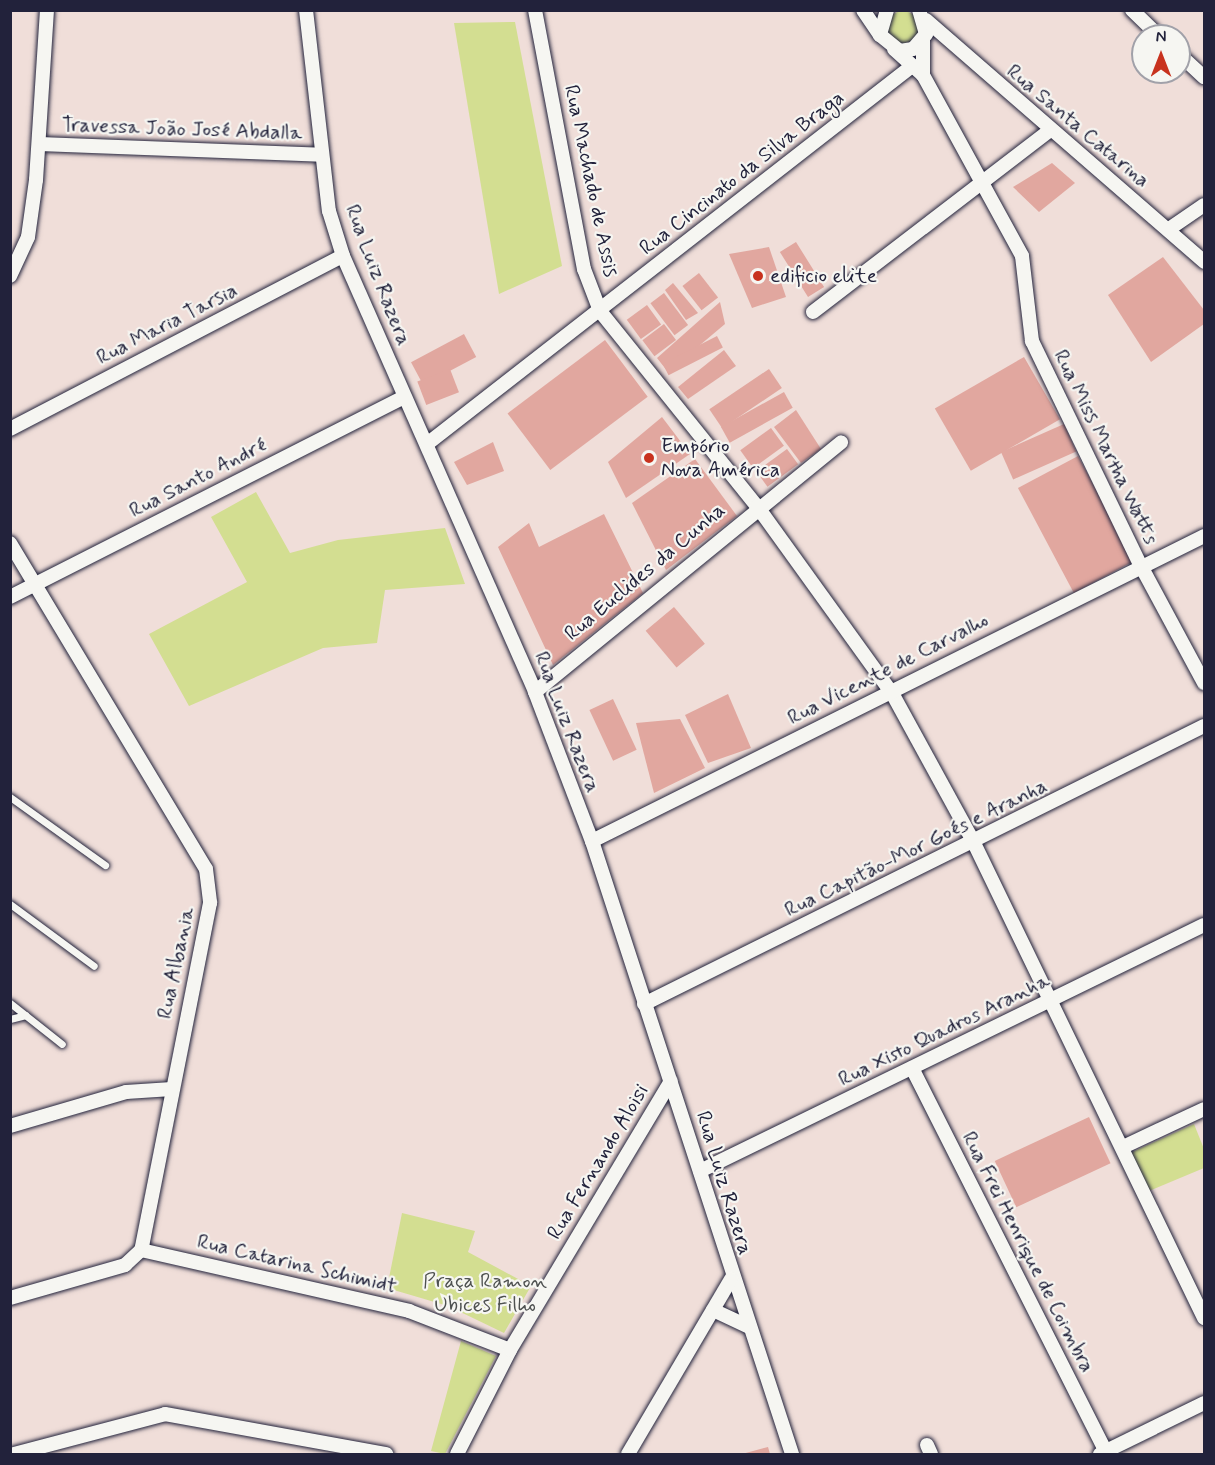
<!DOCTYPE html>
<html>
<head>
<meta charset="utf-8">
<style>
  body { margin:0 }
  #map { position:relative; width:1215px; height:1465px; overflow:hidden; background:#f0ded9; font-family:Mynerve,sans-serif }
  div>[style] { position:absolute }
  .green>* { inset:0; background:#d3de91 }
  .round { border-radius:50% }
  .building>* { inset:0; background:#e1a79f; transform-origin:0 0 }
  .roads { filter:drop-shadow(0 0 2px #22223b) drop-shadow(0 0 2px #22223b) }
  .lane>* { height:7px; margin:-3.5px; padding:0 3.5px; transform-origin:3.5px; border-radius:3.5px; background:#f6f6f2 }
  .street>* { height:14px; margin:-7px; padding:0 7px; transform-origin:7px; border-radius:7px; background:#f6f6f2 }
  .dots>* { width:16px; height:16px; translate:-50% -50%; box-sizing:border-box; border:3px solid #f6f6f2; border-radius:50% }
  span { translate:-50% -50%; white-space:nowrap; text-align:center; line-height:1.15; -webkit-text-stroke:4.5px #f6f6f2; paint-order:stroke }
  .street-label { font-size:21px; color:#22223b }
  .poi-label { font-size:21px; color:#22223b }
  .left { translate:0 -50%; text-align:left }
  .park-label { font-size:21px; color:#4e5150 }
  .frame { position:absolute; inset:0; border:12px solid #22223b; pointer-events:none }
  .north { position:absolute; left:1131px; top:24px; width:60px; height:60px; box-sizing:border-box; background:#f6f6f2; border:2px solid #a1a1a9; border-radius:50%; rotate:0deg; font-size:16px; font-weight:700; line-height:24px; text-align:center; color:#22223b }
  .north::after { content:''; display:block; margin:auto; width:21px; height:27px; background:#c8321e; clip-path:polygon(50% 0,100% 100%,50% 72%,0 100%) }
</style>
</head>
<body>
<div id="map">
  <div class="green">
    <div class="round" style="left:887px;top:11px;width:32px;height:32px"></div>
    <div style="clip-path:polygon(515px 22px,562px 266px,499px 294px,454px 23px)"></div>
    <div style="clip-path:polygon(256px 492px,290px 553px,338px 540px,445px 528px,465px 584px,385px 590px,377px 643px,323px 648px,189px 706px,149px 634px,247px 582px,211px 517px)"></div>
    <div style="clip-path:polygon(1194px 1124px,1204px 1149px,1204px 1168px,1149px 1191px,1130px 1153px)"></div>
    <div style="clip-path:polygon(402px 1213px,475px 1231px,468px 1252px,531px 1286px,504px 1333px,448px 1306px,387px 1288px)"></div>
    <div style="clip-path:polygon(461px 1341px,496px 1356px,445px 1454px,431px 1451px)"></div>
  </div>
  <div class="building">
    <div style="clip-path:polygon(1052px 163px,1075px 183px,1039px 212px,1013px 187px)"></div>
    <div style="left:796px;top:242px;width:53px;height:19px;rotate:58deg"></div>
    <div style="clip-path:polygon(769px 247px,786px 297px,752px 308px,729px 254px)"></div>
    <div style="clip-path:polygon(1163px 257px,1204px 310px,1204px 324px,1151px 362px,1108px 295px)"></div>
    <div style="left:699px;top:273px;width:31px;height:21px;rotate:52deg"></div>
    <div style="clip-path:polygon(673px 283px,698px 313px,686px 320px,665px 290px)"></div>
    <div style="left:664px;top:293px;width:40px;height:17px;rotate:53deg"></div>
    <div style="clip-path:polygon(720px 302px,725px 324px,668px 372px,657px 358px)"></div>
    <div style="left:647px;top:305px;width:24px;height:25px;rotate:54deg"></div>
    <div style="left:664px;top:324px;width:20px;height:27px;rotate:53deg"></div>
    <div style="left:464px;top:334px;width:26px;height:60px;rotate:62deg"></div>
    <div style="left:717px;top:336px;width:13px;height:61px;rotate:63deg"></div>
    <div style="left:605px;top:340px;width:71px;height:122px;rotate:53deg"></div>
    <div style="clip-path:polygon(724px 350px,736px 366px,688px 399px,678px 387px)"></div>
    <div style="left:1024px;top:357px;width:72px;height:103px;rotate:60deg"></div>
    <div style="left:450px;top:369px;width:25px;height:35px;rotate:69deg"></div>
    <div style="left:769px;top:369px;width:23px;height:72px;rotate:56deg"></div>
    <div style="left:784px;top:392px;width:18px;height:72px;rotate:61deg"></div>
    <div style="clip-path:polygon(796px 410px,821px 449px,801px 463px,774px 427px)"></div>
    <div style="clip-path:polygon(662px 417px,690px 454px,626px 498px,608px 462px)"></div>
    <div style="left:1064px;top:424px;width:30px;height:69px;rotate:66deg"></div>
    <div style="left:771px;top:428px;width:22px;height:38px;rotate:54deg"></div>
    <div style="clip-path:polygon(493px 442px,504px 471px,467px 485px,454px 462px)"></div>
    <div style="left:787px;top:449px;width:19px;height:38px;rotate:54deg"></div>
    <div style="left:1078px;top:456px;width:119px;height:68px;rotate:62deg"></div>
    <div style="clip-path:polygon(695px 459px,737px 516px,666px 570px,632px 503px)"></div>
    <div style="clip-path:polygon(604px 514px,643px 593px,553px 665px,498px 547px,529px 523px,539px 547px)"></div>
    <div style="left:674px;top:607px;width:48px;height:37px;rotate:50deg"></div>
    <div style="clip-path:polygon(728px 694px,751px 748px,708px 763px,685px 715px)"></div>
    <div style="left:613px;top:699px;width:56px;height:26px;rotate:65deg"></div>
    <div style="clip-path:polygon(680px 719px,705px 768px,654px 793px,636px 723px)"></div>
    <div style="left:1089px;top:1117px;width:51px;height:104px;rotate:65deg"></div>
    <div style="clip-path:polygon(768px 1447px,770px 1454px,742px 1454px)"></div>
  </div>
  <div class="roads">
    <div class="lane">
      <div style="left:10px;top:797px;width:117px;rotate:35.6deg"></div>
      <div style="left:10px;top:904px;width:104px;rotate:36.4deg"></div>
      <div style="left:10px;top:1003px;width:66px;rotate:38.3deg"></div>
      <div style="left:10px;top:1019px;width:16px;rotate:-14deg"></div>
    </div>
    <div class="street">
      <div style="left:306px;top:10px;width:202px;rotate:83.5deg"></div>
      <div style="left:329px;top:211px;width:47px;rotate:72.7deg"></div>
      <div style="left:343px;top:256px;width:476px;rotate:66.2deg"></div>
      <div style="left:535px;top:692px;width:160px;rotate:69.1deg"></div>
      <div style="left:592px;top:841px;width:645px;rotate:71.93deg"></div>
      <div style="left:535px;top:10px;width:264px;rotate:79.3deg"></div>
      <div style="left:584px;top:269px;width:45px;rotate:69.1deg"></div>
      <div style="left:600px;top:311px;width:250px;rotate:51.2deg"></div>
      <div style="left:757px;top:506px;width:231px;rotate:54.2deg"></div>
      <div style="left:892px;top:693px;width:171px;rotate:61.3deg"></div>
      <div style="left:974px;top:843px;width:528px;rotate:64.16deg"></div>
      <div style="left:863px;top:10px;width:30px;rotate:56deg"></div>
      <div style="left:887px;top:10px;width:26px;rotate:106deg"></div>
      <div style="left:880px;top:35px;width:26px;rotate:39deg"></div>
      <div style="left:900px;top:51px;width:13px;rotate:-9deg"></div>
      <div style="left:913px;top:49px;width:20px;rotate:-49deg"></div>
      <div style="left:926px;top:34px;width:25px;rotate:-106deg"></div>
      <div style="left:1132px;top:10px;width:37px;rotate:44deg"></div>
      <div style="left:926px;top:20px;width:369px;rotate:41deg"></div>
      <div style="left:923px;top:40px;width:35px;rotate:90deg"></div>
      <div style="left:894px;top:49px;width:39px;rotate:42deg"></div>
      <div style="left:923px;top:75px;width:206px;rotate:61.3deg"></div>
      <div style="left:1022px;top:256px;width:86px;rotate:83.3deg"></div>
      <div style="left:1032px;top:341px;width:250px;rotate:64.2deg"></div>
      <div style="left:1141px;top:566px;width:133px;rotate:61.7deg"></div>
      <div style="left:1179px;top:54px;width:34px;rotate:43deg"></div>
      <div style="left:40px;top:144px;width:281px;rotate:2.2deg"></div>
      <div style="left:1169px;top:229px;width:42px;rotate:-34.4deg"></div>
      <div style="left:10px;top:276px;width:43px;rotate:-65.2deg"></div>
      <div style="left:28px;top:237px;width:58px;rotate:-82deg"></div>
      <div style="left:36px;top:180px;width:170px;rotate:-86.3deg"></div>
      <div style="left:813px;top:312px;width:297px;rotate:-37.5deg"></div>
      <div style="left:10px;top:429px;width:375px;rotate:-27.5deg"></div>
      <div style="left:427px;top:444px;width:615px;rotate:-37.93deg"></div>
      <div style="left:10px;top:543px;width:380px;rotate:59deg"></div>
      <div style="left:206px;top:869px;width:34px;rotate:83deg"></div>
      <div style="left:210px;top:903px;width:354px;rotate:101.2deg"></div>
      <div style="left:10px;top:597px;width:442px;rotate:-26.9deg"></div>
      <div style="left:535px;top:692px;width:395px;rotate:-39.2deg"></div>
      <div style="left:592px;top:841px;width:684px;rotate:-26.49deg"></div>
      <div style="left:644px;top:1004px;width:625px;rotate:-26.4deg"></div>
      <div style="left:912px;top:1068px;width:432px;rotate:63.2deg"></div>
      <div style="left:10px;top:1126px;width:121px;rotate:-16.3deg"></div>
      <div style="left:126px;top:1092px;width:46px;rotate:-3.7deg"></div>
      <div style="left:1123px;top:1147px;width:89px;rotate:-25.1deg"></div>
      <div style="left:700px;top:1171px;width:561px;rotate:-26.02deg"></div>
      <div style="left:141px;top:1250px;width:275px;rotate:12.8deg"></div>
      <div style="left:409px;top:1311px;width:108px;rotate:21.1deg"></div>
      <div style="left:10px;top:1298px;width:120px;rotate:-16deg"></div>
      <div style="left:125px;top:1265px;width:22px;rotate:-43deg"></div>
      <div style="left:713px;top:1310px;width:38px;rotate:25deg"></div>
      <div style="left:927px;top:1445px;width:10px;rotate:66deg"></div>
      <div style="left:14px;top:1454px;width:156px;rotate:-14.8deg"></div>
      <div style="left:165px;top:1414px;width:225px;rotate:10.3deg"></div>
      <div style="left:457px;top:1454px;width:117px;rotate:-63deg"></div>
      <div style="left:510px;top:1350px;width:313px;rotate:-59.1deg"></div>
      <div style="left:628px;top:1454px;width:203px;rotate:-59.5deg"></div>
      <div style="left:1100px;top:1454px;width:116px;rotate:-26.1deg"></div>
    </div>
  </div>
  <div class="dots">
    <div style="left:758px;top:276px;background:#c8321e"></div>
    <div style="left:649px;top:458px;background:#c8321e"></div>
  </div>
  <div class="street-label">
    <span style="left:1078px;top:126px;rotate:40deg">Rua Santa Catarina</span>
    <span style="left:182px;top:129px;rotate:2deg">Travessa João José Abdalla</span>
    <span style="left:742px;top:173px;rotate:-38deg">Rua Cincinato da Silva Braga</span>
    <span style="left:591px;top:181px;rotate:78deg">Rua Machado de Assis</span>
    <span style="left:378px;top:275px;rotate:69deg">Rua Luiz Razera</span>
    <span style="left:167px;top:324px;rotate:-27deg">Rua Maria Tarsia</span>
    <span style="left:1106px;top:447px;rotate:64deg">Rua Miss Martha Watts</span>
    <span style="left:198px;top:478px;rotate:-27deg">Rua Santo André</span>
    <span style="left:645px;top:572px;rotate:-40deg">Rua Euclides da Cunha</span>
    <span style="left:888px;top:669px;rotate:-27deg">Rua Vicente de Carvalho</span>
    <span style="left:567px;top:722px;rotate:69deg">Rua Luiz Razera</span>
    <span style="left:916px;top:848px;rotate:-26deg">Rua Capitão-Mor Goés e Aranha</span>
    <span style="left:176px;top:963px;rotate:-78deg">Rua Albania</span>
    <span style="left:944px;top:1030px;rotate:-26deg">Rua Xisto Quadros Aranha</span>
    <span style="left:598px;top:1162px;rotate:-59deg">Rua Fernando Aloisi</span>
    <span style="left:724px;top:1183px;rotate:73deg">Rua Luiz Razera</span>
    <span style="left:1028px;top:1252px;rotate:63deg">Rua Frei Henrique de Coimbra</span>
    <span style="left:297px;top:1264px;rotate:13deg">Rua Catarina Schimidt</span>
  </div>
  <div class="poi-label">
    <span class="left" style="left:770px;top:276px">edificio elite</span>
    <span class="left" style="left:661px;top:458px">Empório<br>Nova América</span>
  </div>
  <div class="park-label">
    <span style="left:485px;top:1293px">Praça Ramon<br>Ubices Filho</span>
  </div>
  <div class="frame"></div>
  <div class="north">N</div>
</div>
</body>
</html>
